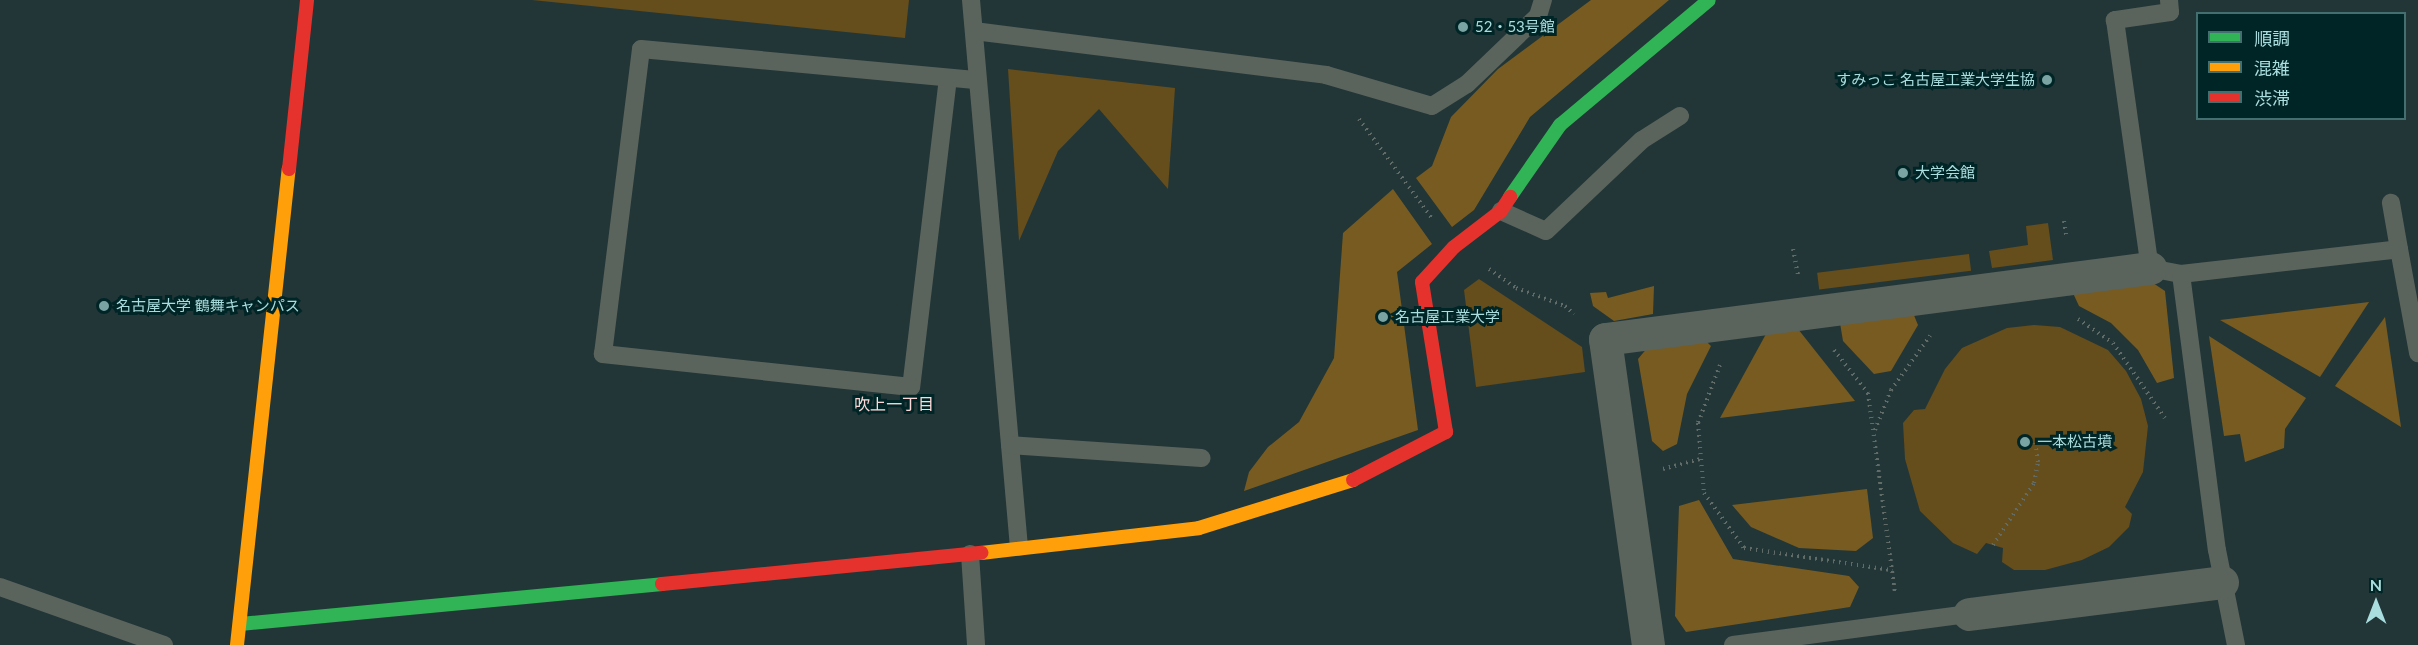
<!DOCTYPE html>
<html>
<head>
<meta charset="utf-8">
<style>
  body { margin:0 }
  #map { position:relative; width:2418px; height:645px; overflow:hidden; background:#223637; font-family:Lato,"Noto Sans JP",sans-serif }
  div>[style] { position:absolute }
  .green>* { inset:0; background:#654d1c; transform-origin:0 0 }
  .forest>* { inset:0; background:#785b21 }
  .path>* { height:4px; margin-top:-2px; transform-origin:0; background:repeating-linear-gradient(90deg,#616c68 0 1.5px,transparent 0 6px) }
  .lane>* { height:18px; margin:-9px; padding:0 9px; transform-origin:9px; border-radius:9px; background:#5b645c }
  .street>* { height:33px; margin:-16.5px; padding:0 16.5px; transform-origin:16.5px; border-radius:16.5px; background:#5b645c }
  .fast>* { height:14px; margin:-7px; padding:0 7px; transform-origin:7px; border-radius:7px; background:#30b455 }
  .slow>* { height:14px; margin:-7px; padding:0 7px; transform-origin:7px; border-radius:7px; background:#ff9f0a }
  .jam>* { height:14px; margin:-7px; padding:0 7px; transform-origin:7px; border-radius:7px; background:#e5322d }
  .dots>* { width:16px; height:16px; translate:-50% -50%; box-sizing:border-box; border:3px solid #002526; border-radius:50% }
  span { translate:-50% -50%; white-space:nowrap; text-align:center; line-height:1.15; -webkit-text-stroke:6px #002526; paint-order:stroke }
  .poi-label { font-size:15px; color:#aaddde }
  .left { translate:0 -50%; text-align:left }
  .right { translate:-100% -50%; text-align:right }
  .neighbourhood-label { font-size:16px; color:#fcd9d8 }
  .legend { position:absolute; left:2196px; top:12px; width:210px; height:108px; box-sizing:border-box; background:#002526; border:2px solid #446f70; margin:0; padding:8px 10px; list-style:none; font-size:18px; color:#aaddde }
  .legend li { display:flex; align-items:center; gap:12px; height:30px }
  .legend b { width:30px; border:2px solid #446f70 }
  .north { position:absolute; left:2346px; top:573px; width:60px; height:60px; -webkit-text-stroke:4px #002526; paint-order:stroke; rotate:0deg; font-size:16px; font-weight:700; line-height:24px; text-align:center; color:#aaddde }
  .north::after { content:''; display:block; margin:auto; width:21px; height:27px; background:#aaddde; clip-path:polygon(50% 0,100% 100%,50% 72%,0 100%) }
</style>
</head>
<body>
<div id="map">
  <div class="green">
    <div style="clip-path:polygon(532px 0,909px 0,905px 38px)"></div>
    <div style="clip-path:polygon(1008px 69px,1175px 88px,1168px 189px,1099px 109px,1058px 151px,1019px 241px)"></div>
    <div style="clip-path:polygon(2048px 223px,2053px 260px,1992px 268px,1989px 251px,2028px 245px,2026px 226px)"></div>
    <div style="left:1969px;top:254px;width:17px;height:153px;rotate:83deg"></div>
    <div style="clip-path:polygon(1479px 279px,1582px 347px,1585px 372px,1476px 387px,1464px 290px)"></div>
    <div style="clip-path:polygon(2034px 325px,2060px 327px,2108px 350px,2126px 371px,2141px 399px,2148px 426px,2143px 472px,2125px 507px,2132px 514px,2129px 527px,2109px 547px,2082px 560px,2045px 570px,2014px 570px,2002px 562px,2003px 548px,1986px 543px,1977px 554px,1953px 543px,1920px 511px,1905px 459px,1903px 423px,1914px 410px,1925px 409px,1945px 369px,1962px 348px,2007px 328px)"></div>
  </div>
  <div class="forest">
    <div style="clip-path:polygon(1591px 0,1669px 0,1530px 117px,1474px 210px,1452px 227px,1416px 178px,1432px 166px,1451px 117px,1498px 69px)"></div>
    <div style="clip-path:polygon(1393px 189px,1432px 244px,1397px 272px,1418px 430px,1244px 491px,1249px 472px,1268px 447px,1299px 422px,1334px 358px,1343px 233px)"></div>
    <div style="clip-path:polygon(2150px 281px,2165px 291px,2174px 378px,2157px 383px,2138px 350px,2111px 323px,2079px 306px,2072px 291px)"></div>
    <div style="clip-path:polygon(1654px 286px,1653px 314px,1614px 321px,1593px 306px,1590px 293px,1606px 292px,1608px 298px)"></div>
    <div style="clip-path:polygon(2369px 302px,2320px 377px,2220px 320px)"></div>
    <div style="clip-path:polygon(1913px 313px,1918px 325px,1891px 371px,1874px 374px,1843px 341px,1840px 323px)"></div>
    <div style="clip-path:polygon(2385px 317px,2401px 427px,2335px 386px)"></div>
    <div style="clip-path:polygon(1798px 329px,1855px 401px,1720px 418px,1766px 334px)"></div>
    <div style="clip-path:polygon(2209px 336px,2306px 398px,2285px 429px,2284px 448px,2245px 462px,2240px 434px,2224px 436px)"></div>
    <div style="clip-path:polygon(1705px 340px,1711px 346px,1687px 394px,1677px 444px,1663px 451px,1652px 441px,1638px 359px,1648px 347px)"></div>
    <div style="clip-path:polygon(1867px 489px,1873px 538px,1856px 551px,1799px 548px,1751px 527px,1732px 505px)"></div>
    <div style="clip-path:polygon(1699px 500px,1733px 559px,1849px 576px,1859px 587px,1850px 607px,1686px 632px,1675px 616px,1679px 506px)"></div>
  </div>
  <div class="path">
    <div style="left:1359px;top:119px;width:122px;rotate:53.7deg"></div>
    <div style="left:2064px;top:221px;width:18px;rotate:81deg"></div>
    <div style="left:1793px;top:249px;width:26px;rotate:79deg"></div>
    <div style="left:1489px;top:269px;width:33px;rotate:35deg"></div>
    <div style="left:1516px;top:288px;width:52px;rotate:20.2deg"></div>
    <div style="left:1565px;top:306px;width:12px;rotate:42deg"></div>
    <div style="left:2078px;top:319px;width:42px;rotate:34.4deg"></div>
    <div style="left:2113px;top:343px;width:91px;rotate:55.3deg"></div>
    <div style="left:1834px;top:350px;width:55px;rotate:51.7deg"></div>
    <div style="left:1868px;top:393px;width:202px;rotate:82.3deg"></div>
    <div style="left:1720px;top:365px;width:62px;rotate:110.8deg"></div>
    <div style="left:1698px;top:423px;width:70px;rotate:85.1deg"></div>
    <div style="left:1704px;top:493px;width:68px;rotate:54deg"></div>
    <div style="left:1744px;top:548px;width:150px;rotate:8.5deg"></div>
    <div style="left:1875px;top:430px;width:43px;rotate:-68.2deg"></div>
    <div style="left:1891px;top:390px;width:67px;rotate:-54.2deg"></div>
    <div style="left:1663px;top:469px;width:38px;rotate:-15deg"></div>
    <div style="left:1993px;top:545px;width:74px;rotate:-56.5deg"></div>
    <div style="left:2034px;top:483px;width:21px;rotate:-79deg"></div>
    <div style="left:2038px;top:462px;width:22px;rotate:-98deg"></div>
  </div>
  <div class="lane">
    <div style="left:971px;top:0;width:549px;rotate:84.99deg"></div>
    <div style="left:2169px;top:0;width:12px;rotate:85deg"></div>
    <div style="left:2170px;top:12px;width:56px;rotate:171.7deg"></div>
    <div style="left:2115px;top:20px;width:250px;rotate:82deg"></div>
    <div style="left:2150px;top:268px;width:32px;rotate:11deg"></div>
    <div style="left:2181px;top:274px;width:219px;rotate:-6.5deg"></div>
    <div style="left:2399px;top:249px;width:47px;rotate:-99.9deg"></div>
    <div style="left:974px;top:31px;width:355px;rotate:7.1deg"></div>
    <div style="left:1326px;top:75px;width:110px;rotate:16.3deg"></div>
    <div style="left:1432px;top:106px;width:41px;rotate:-32.2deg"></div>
    <div style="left:1467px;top:84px;width:98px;rotate:-43.8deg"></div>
    <div style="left:1538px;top:16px;width:17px;rotate:-73deg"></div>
    <div style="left:948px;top:78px;width:311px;rotate:96.8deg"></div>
    <div style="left:911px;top:387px;width:310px;rotate:-173.9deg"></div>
    <div style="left:603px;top:354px;width:307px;rotate:-82.9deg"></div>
    <div style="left:641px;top:49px;width:338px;rotate:5.3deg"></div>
    <div style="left:1501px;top:211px;width:49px;rotate:24deg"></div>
    <div style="left:1546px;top:231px;width:132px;rotate:-43.5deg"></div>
    <div style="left:1642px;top:140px;width:45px;rotate:-32.3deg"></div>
    <div style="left:2399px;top:249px;width:106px;rotate:79.6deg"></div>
    <div style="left:2181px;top:274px;width:278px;rotate:82.6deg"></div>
    <div style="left:2217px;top:550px;width:97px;rotate:78.7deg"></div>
    <div style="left:1010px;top:445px;width:192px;rotate:3.9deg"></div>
    <div style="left:970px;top:554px;width:91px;rotate:86.2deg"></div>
    <div style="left:0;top:587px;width:174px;rotate:19.5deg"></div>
    <div style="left:1733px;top:645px;width:238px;rotate:-7.5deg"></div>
  </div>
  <div class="street">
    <div style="left:1969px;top:614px;width:255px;rotate:-7.2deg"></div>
    <div style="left:1648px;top:645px;width:309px;rotate:-98deg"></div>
    <div style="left:1605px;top:339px;width:550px;rotate:-7.42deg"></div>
  </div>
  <div class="fast">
    <div style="left:1510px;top:197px;width:88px;rotate:-55.2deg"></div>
    <div style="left:1560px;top:125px;width:194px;rotate:-40deg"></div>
    <div style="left:240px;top:624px;width:424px;rotate:-5.4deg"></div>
  </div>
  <div class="slow">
    <div style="left:981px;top:553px;width:219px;rotate:-6.5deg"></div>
    <div style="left:1199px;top:528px;width:161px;rotate:-17.3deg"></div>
    <div style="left:237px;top:645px;width:479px;rotate:-83.8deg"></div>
  </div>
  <div class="jam">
    <div style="left:289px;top:169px;width:170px;rotate:-83.9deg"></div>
    <div style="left:1353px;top:480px;width:105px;rotate:-27.3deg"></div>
    <div style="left:1446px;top:432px;width:152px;rotate:-99.1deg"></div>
    <div style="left:1422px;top:282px;width:47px;rotate:-47.6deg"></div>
    <div style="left:1454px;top:247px;width:59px;rotate:-37.5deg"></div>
    <div style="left:1501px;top:211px;width:17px;rotate:-57deg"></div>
    <div style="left:662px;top:584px;width:321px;rotate:-5.6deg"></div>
  </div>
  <div class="dots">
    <div style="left:1463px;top:27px;background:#7aa3a4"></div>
    <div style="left:2047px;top:80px;background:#7aa3a4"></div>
    <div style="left:1903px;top:173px;background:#7aa3a4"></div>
    <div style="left:104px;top:306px;background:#7aa3a4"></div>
    <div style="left:1383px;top:317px;background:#7aa3a4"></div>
    <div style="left:2025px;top:442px;background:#7aa3a4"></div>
  </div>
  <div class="poi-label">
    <span class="left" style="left:1475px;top:27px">52・53号館</span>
    <span class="right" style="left:2035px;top:80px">すみっこ 名古屋工業大学生協</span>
    <span class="left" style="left:1915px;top:173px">大学会館</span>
    <span class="left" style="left:116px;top:306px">名古屋大学 鶴舞キャンパス</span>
    <span class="left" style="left:1395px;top:317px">名古屋工業大学</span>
    <span class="left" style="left:2037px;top:442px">一本松古墳</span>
  </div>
  <div class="neighbourhood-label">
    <span style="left:894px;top:404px">吹上一丁目</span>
  </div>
  <ul class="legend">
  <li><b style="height:8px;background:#30b455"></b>順調</li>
  <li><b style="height:8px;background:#ff9f0a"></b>混雑</li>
  <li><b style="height:8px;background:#e5322d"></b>渋滞</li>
  </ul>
  <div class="north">N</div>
</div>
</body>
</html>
